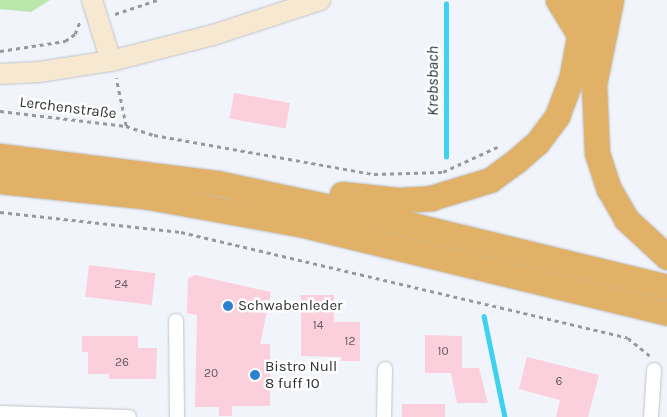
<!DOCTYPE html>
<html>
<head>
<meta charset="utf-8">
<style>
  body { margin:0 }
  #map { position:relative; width:667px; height:417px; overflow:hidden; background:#f1f4fb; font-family:Karla,sans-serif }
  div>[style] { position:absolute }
  .green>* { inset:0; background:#b9e7ac }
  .stream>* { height:4.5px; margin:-2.25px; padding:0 2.25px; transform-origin:2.25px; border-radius:2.25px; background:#3fd1f0 }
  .building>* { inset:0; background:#fbd0dc; transform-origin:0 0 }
  .path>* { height:2.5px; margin-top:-1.25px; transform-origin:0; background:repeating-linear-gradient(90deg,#96999e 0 4px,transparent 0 8px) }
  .roads { filter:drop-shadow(0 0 1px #c0c3c9) drop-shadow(0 0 1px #c0c3c9) }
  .street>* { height:14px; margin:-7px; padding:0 7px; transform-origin:7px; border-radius:7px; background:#fff }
  .secondary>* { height:20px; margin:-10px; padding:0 10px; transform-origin:10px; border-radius:10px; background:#f6e8d1 }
  .highway>* { height:25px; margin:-12.5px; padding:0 12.5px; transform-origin:12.5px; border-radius:12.5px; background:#e0b166 }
  .dots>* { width:14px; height:14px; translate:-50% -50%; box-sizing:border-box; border:2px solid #fff; border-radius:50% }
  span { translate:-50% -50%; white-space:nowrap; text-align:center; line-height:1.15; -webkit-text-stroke:5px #fff; paint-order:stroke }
  .number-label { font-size:12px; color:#63595e }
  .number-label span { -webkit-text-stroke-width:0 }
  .street-label { font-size:15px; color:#303134 }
  .poi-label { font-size:15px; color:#303134 }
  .left { translate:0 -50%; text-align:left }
  .water-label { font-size:16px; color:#22393f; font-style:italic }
</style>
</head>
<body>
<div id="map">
  <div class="green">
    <div style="clip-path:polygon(0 0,50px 0,31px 12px,0 9px)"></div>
  </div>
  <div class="stream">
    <div style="left:446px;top:157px;width:153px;rotate:-90deg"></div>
    <div style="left:484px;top:316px;width:103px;rotate:78.3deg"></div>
  </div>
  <div class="building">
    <div style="left:234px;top:93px;width:57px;height:26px;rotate:10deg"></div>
    <div style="left:89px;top:265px;width:67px;height:32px;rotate:7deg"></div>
    <div style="clip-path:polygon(195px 275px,271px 292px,260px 344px,270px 344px,270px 406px,232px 406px,232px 416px,219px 416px,219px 407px,195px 407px,197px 315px,187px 313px,188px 278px)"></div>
    <div style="clip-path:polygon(301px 295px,334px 295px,334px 322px,360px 322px,360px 361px,341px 361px,341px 357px,301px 356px)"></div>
    <div style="clip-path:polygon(425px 335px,462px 336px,462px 368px,479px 368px,488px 403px,457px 403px,451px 373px,425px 373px)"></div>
    <div style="clip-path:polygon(82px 336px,138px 336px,138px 348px,157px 348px,156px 379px,109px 379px,109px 374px,88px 374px,88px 352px,82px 352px)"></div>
    <div style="clip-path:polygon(527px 357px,599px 375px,588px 417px,556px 417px,560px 400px,519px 389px)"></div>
    <div style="left:402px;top:404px;width:43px;height:13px"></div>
  </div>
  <div class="path">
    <div style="left:115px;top:14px;width:44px;rotate:-18.4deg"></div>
    <div style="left:0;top:51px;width:66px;rotate:-8.7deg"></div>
    <div style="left:65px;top:41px;width:12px;rotate:-35deg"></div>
    <div style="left:75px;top:34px;width:14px;rotate:-69deg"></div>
    <div style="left:0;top:111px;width:127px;rotate:6.8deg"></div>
    <div style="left:126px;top:126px;width:49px;rotate:-101.8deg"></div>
    <div style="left:126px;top:126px;width:29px;rotate:18deg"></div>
    <div style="left:154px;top:135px;width:223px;rotate:10.1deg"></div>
    <div style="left:374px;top:174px;width:69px;rotate:-1.7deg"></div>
    <div style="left:443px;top:172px;width:60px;rotate:-24.8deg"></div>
    <div style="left:0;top:212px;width:182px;rotate:6.3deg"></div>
    <div style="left:181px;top:232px;width:459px;rotate:13.3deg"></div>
    <div style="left:628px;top:338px;width:28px;rotate:39deg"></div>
  </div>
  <div class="roads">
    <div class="street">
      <div style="left:176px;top:321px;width:96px;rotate:89.4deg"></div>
      <div style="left:0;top:413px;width:129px;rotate:1.8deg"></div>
      <div style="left:384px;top:417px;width:48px;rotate:-88.8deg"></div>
      <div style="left:651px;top:417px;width:47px;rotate:-86.3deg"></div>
    </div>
    <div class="secondary">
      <div style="left:92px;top:0;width:64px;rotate:72.7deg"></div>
      <div style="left:0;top:74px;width:39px;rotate:-3deg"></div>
      <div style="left:39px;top:72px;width:73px;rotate:-8.7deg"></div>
      <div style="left:111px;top:61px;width:105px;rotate:-14.3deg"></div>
      <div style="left:213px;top:35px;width:113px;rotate:-18.1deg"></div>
    </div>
    <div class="highway">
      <div style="left:558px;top:0;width:42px;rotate:58.6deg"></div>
      <div style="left:611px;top:0;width:86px;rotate:101.4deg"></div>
      <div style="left:594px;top:84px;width:69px;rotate:87.5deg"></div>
      <div style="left:597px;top:153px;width:38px;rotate:72deg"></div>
      <div style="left:609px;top:189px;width:34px;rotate:60deg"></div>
      <div style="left:626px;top:219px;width:56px;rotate:42.8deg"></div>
      <div style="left:0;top:156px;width:219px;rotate:7.1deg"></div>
      <div style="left:217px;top:183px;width:178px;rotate:12deg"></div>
      <div style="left:391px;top:220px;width:284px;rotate:13.6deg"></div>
      <div style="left:0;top:181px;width:150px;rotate:6.1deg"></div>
      <div style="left:149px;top:197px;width:158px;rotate:10.2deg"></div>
      <div style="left:304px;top:225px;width:374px;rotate:13.6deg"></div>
      <div style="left:342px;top:194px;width:56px;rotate:6.1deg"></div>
      <div style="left:398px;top:200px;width:33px;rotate:-3deg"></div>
      <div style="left:431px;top:198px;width:62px;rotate:-17deg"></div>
      <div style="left:490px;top:180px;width:32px;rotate:-36deg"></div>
      <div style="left:516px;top:161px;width:28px;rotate:-41deg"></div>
      <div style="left:537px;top:143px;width:34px;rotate:-53deg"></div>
      <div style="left:557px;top:116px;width:39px;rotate:-69deg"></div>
      <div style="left:571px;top:80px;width:81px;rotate:-79.4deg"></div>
    </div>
  </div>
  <div class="dots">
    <div style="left:228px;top:306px;background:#2c82d1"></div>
    <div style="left:255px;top:375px;background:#2c82d1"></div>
  </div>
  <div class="number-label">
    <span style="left:121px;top:285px">24</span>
    <span style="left:318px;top:326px">14</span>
    <span style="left:350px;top:342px">12</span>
    <span style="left:443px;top:352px">10</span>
    <span style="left:122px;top:363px">26</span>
    <span style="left:211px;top:374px">20</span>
    <span style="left:559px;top:382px">6</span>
  </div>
  <div class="street-label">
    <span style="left:68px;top:108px;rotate:7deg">Lerchenstraße</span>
  </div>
  <div class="poi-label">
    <span class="left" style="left:238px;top:306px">Schwabenleder</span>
    <span class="left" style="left:265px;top:375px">Bistro Null<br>8 fuff 10</span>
  </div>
  <div class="water-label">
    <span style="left:433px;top:81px;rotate:-90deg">Krebsbach</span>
  </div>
</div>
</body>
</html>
